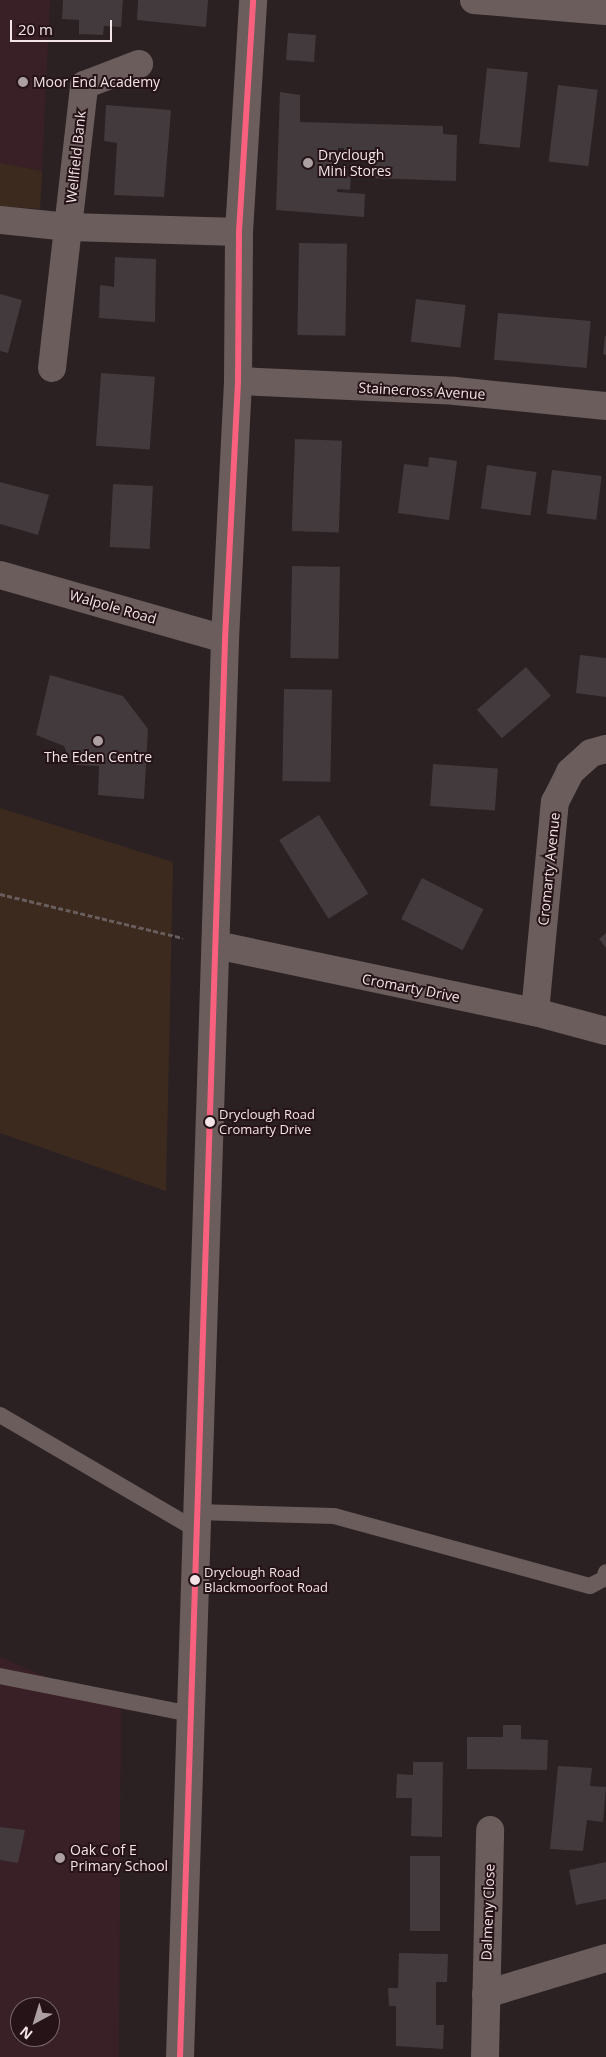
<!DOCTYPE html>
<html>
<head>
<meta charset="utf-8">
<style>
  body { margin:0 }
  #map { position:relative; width:606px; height:2057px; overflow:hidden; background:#2b2123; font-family:"Open Sans",sans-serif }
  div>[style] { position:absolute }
  .built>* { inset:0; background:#392026 }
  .green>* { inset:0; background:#3d2a1e }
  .building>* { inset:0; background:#423a3d; transform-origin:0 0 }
  .path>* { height:3px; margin-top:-1.5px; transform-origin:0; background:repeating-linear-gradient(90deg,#695e5e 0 5px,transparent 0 7.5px) }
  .lane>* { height:16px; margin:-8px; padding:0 8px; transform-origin:8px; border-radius:8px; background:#6a5d5c }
  .street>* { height:28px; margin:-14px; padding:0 14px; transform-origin:14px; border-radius:14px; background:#6a5d5c }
  .bus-1>* { height:6px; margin:-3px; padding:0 3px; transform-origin:3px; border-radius:3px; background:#f8607d }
  .dots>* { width:14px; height:14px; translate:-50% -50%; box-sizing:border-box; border:2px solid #261317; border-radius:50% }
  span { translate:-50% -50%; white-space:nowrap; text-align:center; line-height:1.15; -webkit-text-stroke:4px #261317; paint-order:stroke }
  .bus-label { font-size:13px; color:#f3e4e7 }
  .left { translate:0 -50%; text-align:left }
  .poi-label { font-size:14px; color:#f3e4e7 }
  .street-label { font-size:14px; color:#f3e4e7 }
  .north { position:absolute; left:10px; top:1997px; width:50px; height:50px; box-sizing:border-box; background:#261317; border:1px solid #78676a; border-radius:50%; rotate:219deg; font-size:14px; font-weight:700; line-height:20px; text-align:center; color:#f3e4e7 }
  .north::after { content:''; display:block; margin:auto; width:18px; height:22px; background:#ada0a2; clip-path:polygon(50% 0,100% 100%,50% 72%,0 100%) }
  .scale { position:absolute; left:10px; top:20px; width:102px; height:22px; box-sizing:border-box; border:2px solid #f3e4e7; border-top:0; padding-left:6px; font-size:15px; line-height:18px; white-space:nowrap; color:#f3e4e7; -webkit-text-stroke:4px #261317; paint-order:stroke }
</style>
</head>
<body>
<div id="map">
  <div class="built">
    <div style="clip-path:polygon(0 0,50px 0,42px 171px,0 163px)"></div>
    <div style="clip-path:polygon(evenodd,0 1657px,121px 1709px,119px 2057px,0 2057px,0 1657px,20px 2007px,50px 2007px,50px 2037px,20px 2037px,20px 2007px)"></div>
  </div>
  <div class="green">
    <div style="clip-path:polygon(0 163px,42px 171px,40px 209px,0 206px)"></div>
    <div style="clip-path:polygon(0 808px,173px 862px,166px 1191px,0 1133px)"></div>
  </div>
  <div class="building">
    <div style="clip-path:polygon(63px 0,123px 0,121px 27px,104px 26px,103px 35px,79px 34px,79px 20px,62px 19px)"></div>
    <div style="clip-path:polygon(138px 0,208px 0,206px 27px,137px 20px)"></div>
    <div style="left:288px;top:33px;width:28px;height:27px;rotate:4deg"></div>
    <div style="left:487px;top:68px;width:41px;height:76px;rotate:6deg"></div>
    <div style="left:558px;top:85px;width:40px;height:77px;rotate:7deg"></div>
    <div style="clip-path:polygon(280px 92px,300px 95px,300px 122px,443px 126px,443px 134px,457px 135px,456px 181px,370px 178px,370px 155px,344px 154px,344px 148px,338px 148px,337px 175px,351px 176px,350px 190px,337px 189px,337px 192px,365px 194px,364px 217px,276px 210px)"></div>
    <div style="clip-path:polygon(106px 105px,171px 110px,164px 197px,114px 195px,117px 143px,104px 141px)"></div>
    <div style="left:299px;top:243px;width:48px;height:92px;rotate:1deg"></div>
    <div style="clip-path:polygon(115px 257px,156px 259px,155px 322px,99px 318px,100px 285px,114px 287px)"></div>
    <div style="clip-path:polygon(0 294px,22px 300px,8px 353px,0 351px)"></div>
    <div style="left:416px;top:299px;width:50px;height:43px;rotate:7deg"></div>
    <div style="left:498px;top:313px;width:93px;height:47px;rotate:5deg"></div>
    <div style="clip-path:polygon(605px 336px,606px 336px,606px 355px,603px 354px)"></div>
    <div style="left:101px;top:373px;width:54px;height:73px;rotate:4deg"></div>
    <div style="left:295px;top:439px;width:47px;height:92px;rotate:2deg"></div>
    <div style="clip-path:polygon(429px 457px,457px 461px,449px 520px,398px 513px,404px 464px,428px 467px)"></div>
    <div style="left:487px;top:465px;width:50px;height:44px;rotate:8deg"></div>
    <div style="left:552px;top:470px;width:50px;height:44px;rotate:7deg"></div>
    <div style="clip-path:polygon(0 482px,49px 495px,38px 535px,0 524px)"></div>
    <div style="left:113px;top:484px;width:40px;height:63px;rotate:3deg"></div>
    <div style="left:292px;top:566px;width:48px;height:92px;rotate:1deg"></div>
    <div style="clip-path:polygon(580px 655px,606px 658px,606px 697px,576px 693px)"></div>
    <div style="left:526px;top:667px;width:38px;height:65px;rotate:49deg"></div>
    <div style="clip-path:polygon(50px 675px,123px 696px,148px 729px,144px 799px,98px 795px,99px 766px,77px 765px,69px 758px,64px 746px,36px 735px)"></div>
    <div style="left:284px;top:689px;width:48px;height:92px;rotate:1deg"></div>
    <div style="left:433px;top:764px;width:65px;height:42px;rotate:4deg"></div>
    <div style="left:319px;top:815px;width:93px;height:47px;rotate:58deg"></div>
    <div style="left:422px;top:878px;width:69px;height:46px;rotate:27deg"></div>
    <div style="clip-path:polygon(606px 933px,606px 948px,599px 939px)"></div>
    <div style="clip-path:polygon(503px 1725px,521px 1725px,521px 1739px,548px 1740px,547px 1770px,467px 1769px,467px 1737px,503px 1737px)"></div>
    <div style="clip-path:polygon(413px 1762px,443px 1762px,442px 1837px,411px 1836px,412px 1798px,396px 1798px,397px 1774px,413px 1775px)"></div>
    <div style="clip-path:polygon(558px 1766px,592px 1768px,590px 1786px,606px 1787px,603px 1822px,587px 1820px,583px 1851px,550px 1849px)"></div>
    <div style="clip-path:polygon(0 1827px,25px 1830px,18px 1863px,0 1860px)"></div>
    <div style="left:410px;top:1856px;width:30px;height:75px"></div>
    <div style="clip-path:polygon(606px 1862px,606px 1899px,576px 1905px,569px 1870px)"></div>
    <div style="clip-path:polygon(399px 1953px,448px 1954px,447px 1982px,436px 1982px,436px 2025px,444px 2025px,443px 2049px,396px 2046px,396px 2006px,389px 2006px,388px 1988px,398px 1988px)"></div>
  </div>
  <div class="path">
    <div style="left:0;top:894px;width:188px;rotate:13.5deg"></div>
  </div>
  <div class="lane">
    <div style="left:0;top:1415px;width:228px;rotate:30.3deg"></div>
    <div style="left:197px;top:1512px;width:137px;rotate:1.7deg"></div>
    <div style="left:334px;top:1516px;width:265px;rotate:15.3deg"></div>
    <div style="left:590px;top:1586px;width:16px;rotate:-27deg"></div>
    <div style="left:604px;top:1579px;width:7px;rotate:-74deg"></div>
    <div style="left:0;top:1676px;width:195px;rotate:11.3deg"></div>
  </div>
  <div class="street">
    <div style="left:474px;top:0;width:132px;rotate:4.8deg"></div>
    <div style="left:0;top:220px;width:69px;rotate:5.8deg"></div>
    <div style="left:69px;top:227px;width:170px;rotate:1.7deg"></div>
    <div style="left:52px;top:368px;width:285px;rotate:-83.5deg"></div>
    <div style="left:84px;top:85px;width:59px;rotate:-20.9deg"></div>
    <div style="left:238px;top:381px;width:217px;rotate:2.6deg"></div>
    <div style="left:455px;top:391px;width:152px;rotate:5.7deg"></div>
    <div style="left:0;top:575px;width:234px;rotate:15.9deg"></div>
    <div style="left:216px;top:945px;width:326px;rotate:11.9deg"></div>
    <div style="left:535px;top:1012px;width:73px;rotate:15deg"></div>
    <div style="left:535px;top:1012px;width:211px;rotate:-84.6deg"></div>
    <div style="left:555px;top:802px;width:34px;rotate:-63deg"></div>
    <div style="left:570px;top:772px;width:28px;rotate:-42deg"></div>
    <div style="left:591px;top:753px;width:16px;rotate:-15deg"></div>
    <div style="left:486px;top:1994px;width:125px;rotate:-16.7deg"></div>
    <div style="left:180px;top:2057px;width:1419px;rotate:-88.18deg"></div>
    <div style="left:225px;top:639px;width:258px;rotate:-87.1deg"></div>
    <div style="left:238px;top:381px;width:149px;rotate:-89.6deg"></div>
    <div style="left:239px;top:232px;width:232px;rotate:-86.5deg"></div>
    <div style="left:485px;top:2057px;width:227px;rotate:-88.7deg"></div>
  </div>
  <div class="bus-1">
    <div style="left:180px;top:2057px;width:1419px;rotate:-88.18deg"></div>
    <div style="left:225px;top:639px;width:258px;rotate:-87.1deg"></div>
    <div style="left:238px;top:381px;width:149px;rotate:-89.6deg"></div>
    <div style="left:239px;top:232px;width:232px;rotate:-86.5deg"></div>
  </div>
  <div class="dots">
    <div style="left:23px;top:82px;background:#ada0a2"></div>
    <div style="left:308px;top:163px;background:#ada0a2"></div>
    <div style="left:98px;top:741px;background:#ada0a2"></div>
    <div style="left:210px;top:1122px;background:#f3e4e7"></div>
    <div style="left:195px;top:1580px;background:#f3e4e7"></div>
    <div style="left:60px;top:1858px;background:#ada0a2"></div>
  </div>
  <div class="bus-label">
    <span class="left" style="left:219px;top:1122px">Dryclough Road<br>Cromarty Drive</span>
    <span class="left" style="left:204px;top:1580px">Dryclough Road<br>Blackmoorfoot Road</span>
  </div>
  <div class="poi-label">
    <span class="left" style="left:33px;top:82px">Moor End Academy</span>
    <span class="left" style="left:318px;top:163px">Dryclough<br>Mini Stores</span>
    <span style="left:98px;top:757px">The Eden Centre</span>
    <span class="left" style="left:70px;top:1858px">Oak C of E<br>Primary School</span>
  </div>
  <div class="street-label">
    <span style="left:76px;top:157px;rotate:-84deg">Wellfield Bank</span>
    <span style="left:422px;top:391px;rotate:3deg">Stainecross Avenue</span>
    <span style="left:113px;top:607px;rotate:16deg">Walpole Road</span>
    <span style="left:549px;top:869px;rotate:-84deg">Cromarty Avenue</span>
    <span style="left:411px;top:988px;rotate:11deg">Cromarty Drive</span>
    <span style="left:488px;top:1912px;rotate:-88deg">Dalmeny Close</span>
  </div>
  <div class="north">N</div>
  <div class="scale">20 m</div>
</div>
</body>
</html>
